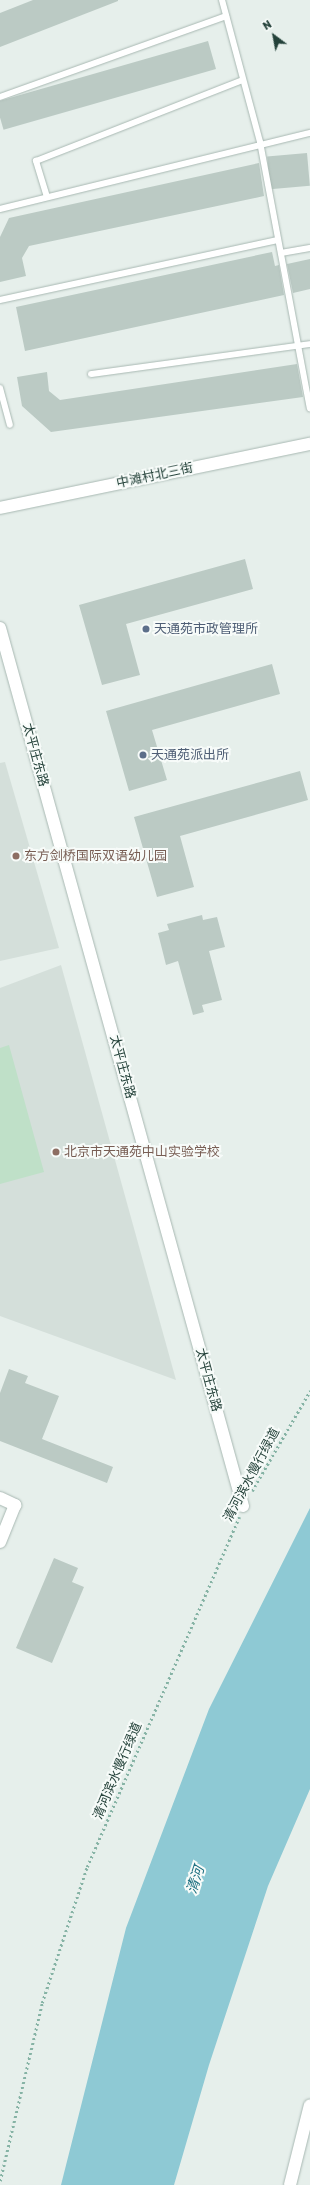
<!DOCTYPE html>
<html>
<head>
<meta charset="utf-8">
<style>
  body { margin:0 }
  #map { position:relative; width:310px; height:2185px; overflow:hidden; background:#e6efeb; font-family:Rubik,"Noto Sans SC",sans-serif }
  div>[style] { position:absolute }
  .built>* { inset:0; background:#d4dfda }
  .green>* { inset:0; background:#bfe0c8 }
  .water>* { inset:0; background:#8ec9d4 }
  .building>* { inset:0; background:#bbcac4; transform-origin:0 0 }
  .path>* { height:2.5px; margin-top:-1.25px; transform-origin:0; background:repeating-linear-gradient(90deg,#86b3a5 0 2px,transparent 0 5px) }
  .roads { filter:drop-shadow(0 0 1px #a8b8b2) drop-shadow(0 0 1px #a8b8b2) }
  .lane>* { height:6px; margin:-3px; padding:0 3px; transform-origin:3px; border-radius:3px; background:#fff }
  .street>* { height:12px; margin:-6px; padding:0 6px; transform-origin:6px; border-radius:6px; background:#fff }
  .secondary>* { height:12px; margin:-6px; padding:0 6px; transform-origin:6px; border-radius:6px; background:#fff }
  .dots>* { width:11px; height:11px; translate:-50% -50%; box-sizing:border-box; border:2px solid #f7fbf9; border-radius:50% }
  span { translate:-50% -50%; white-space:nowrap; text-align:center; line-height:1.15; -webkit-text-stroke:4px #f7fbf9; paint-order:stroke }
  .street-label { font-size:13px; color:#24423a }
  .service-label { font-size:13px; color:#4e5e75 }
  .left { translate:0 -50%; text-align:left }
  .education-label { font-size:13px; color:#785e54 }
  .water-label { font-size:14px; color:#1c6f80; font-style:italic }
  .north { position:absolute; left:254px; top:16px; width:40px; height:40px; -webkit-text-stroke:3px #f7fbf9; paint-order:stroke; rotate:328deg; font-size:11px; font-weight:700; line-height:16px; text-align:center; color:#24423a }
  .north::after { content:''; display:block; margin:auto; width:14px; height:18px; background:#24423a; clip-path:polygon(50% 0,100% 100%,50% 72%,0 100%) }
</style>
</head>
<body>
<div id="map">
  <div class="built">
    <div style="clip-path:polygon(5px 762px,59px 948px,0 961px,0 763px)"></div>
    <div style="clip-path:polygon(61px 965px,176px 1380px,0 1316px,0 988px)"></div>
  </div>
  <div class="green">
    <div style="clip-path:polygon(9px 1045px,44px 1172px,0 1184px,0 1048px)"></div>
  </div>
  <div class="water">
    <div style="clip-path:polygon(310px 1508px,310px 1789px,268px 1886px,209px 2065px,174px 2185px,61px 2185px,126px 1928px,209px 1709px)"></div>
  </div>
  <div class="building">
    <div style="clip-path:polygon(33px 0,118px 0,118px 1px,0 47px,0 13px)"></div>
    <div style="left:208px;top:41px;width:29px;height:221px;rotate:74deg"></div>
    <div style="left:307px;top:153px;width:33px;height:40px;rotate:85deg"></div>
    <div style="clip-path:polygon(259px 163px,264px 196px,29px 246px,22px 258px,26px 276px,0 282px,0 237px,9px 218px)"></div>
    <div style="clip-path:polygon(272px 252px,275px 266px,279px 265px,284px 295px,25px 351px,16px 307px)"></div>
    <div style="clip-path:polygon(310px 259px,310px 289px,293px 293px,287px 264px)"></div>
    <div style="clip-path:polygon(297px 364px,303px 397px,51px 432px,22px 406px,17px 377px,47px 372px,49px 391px,60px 400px)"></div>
    <div style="clip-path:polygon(245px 559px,253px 589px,126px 624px,140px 675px,102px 685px,79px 605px)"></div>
    <div style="clip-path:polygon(272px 664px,280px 694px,152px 730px,167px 780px,129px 791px,106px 711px)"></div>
    <div style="clip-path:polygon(300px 771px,308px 800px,180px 836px,194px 887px,157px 897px,134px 817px)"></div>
    <div style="clip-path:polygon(202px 915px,203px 920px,217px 917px,225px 947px,209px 951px,222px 1000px,202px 1005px,204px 1012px,193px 1015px,178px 961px,166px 965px,158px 933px,169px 930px,167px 924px)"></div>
    <div style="clip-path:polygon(9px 1369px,28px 1376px,25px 1383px,59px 1396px,42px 1439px,113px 1467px,107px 1483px,0 1441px,0 1393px)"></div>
    <div style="clip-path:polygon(54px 1558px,78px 1568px,72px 1582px,84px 1587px,52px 1663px,16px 1648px)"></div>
  </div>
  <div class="path">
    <div style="left:252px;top:1491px;width:116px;rotate:-59.9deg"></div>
    <div style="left:0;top:2181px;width:183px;rotate:-76.7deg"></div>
    <div style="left:42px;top:2003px;width:143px;rotate:-71.7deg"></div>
    <div style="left:87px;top:1867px;width:382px;rotate:-66.5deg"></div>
  </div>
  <div class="roads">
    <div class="lane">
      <div style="left:222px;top:0;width:147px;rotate:75deg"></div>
      <div style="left:260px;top:142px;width:271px;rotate:79.4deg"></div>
      <div style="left:0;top:97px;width:240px;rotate:-19.7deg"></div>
      <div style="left:47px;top:197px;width:38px;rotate:-107deg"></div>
      <div style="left:36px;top:161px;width:222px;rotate:-21.4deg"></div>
      <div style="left:0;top:209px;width:319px;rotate:-13.8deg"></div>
      <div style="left:281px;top:253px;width:29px;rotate:-10deg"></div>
      <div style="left:0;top:300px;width:284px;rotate:-12.2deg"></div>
      <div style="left:91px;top:374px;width:221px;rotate:-7.8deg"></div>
      <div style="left:0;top:388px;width:38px;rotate:75deg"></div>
    </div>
    <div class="street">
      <div style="left:0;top:508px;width:317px;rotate:-11.7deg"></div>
      <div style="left:0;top:1498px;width:17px;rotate:25deg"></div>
      <div style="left:15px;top:1505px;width:40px;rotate:112deg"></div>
    </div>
    <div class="secondary">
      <div style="left:0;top:628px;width:911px;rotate:74.53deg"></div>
      <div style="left:290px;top:2185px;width:82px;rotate:-76deg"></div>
    </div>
  </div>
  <div class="dots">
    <div style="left:146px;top:629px;background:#5c6f8a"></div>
    <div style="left:143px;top:755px;background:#5c6f8a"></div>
    <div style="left:16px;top:856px;background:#8d6e63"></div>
    <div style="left:56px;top:1152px;background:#8d6e63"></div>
  </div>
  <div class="street-label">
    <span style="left:155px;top:476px;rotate:-12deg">中滩村北三街</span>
    <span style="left:35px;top:755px;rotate:75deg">太平庄东路</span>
    <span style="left:122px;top:1067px;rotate:75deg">太平庄东路</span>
    <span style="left:208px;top:1380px;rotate:75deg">太平庄东路</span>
    <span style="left:252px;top:1475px;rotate:-62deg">清河滨水慢行绿道</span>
    <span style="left:118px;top:1771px;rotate:-67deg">清河滨水慢行绿道</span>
  </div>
  <div class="service-label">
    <span class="left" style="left:154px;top:629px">天通苑市政管理所</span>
    <span class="left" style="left:151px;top:755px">天通苑派出所</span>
  </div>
  <div class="education-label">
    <span class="left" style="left:24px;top:856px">东方剑桥国际双语幼儿园</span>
    <span class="left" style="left:64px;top:1152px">北京市天通苑中山实验学校</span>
  </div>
  <div class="water-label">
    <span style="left:196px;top:1880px;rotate:-72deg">清河</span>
  </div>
  <div class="north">N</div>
</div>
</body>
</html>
